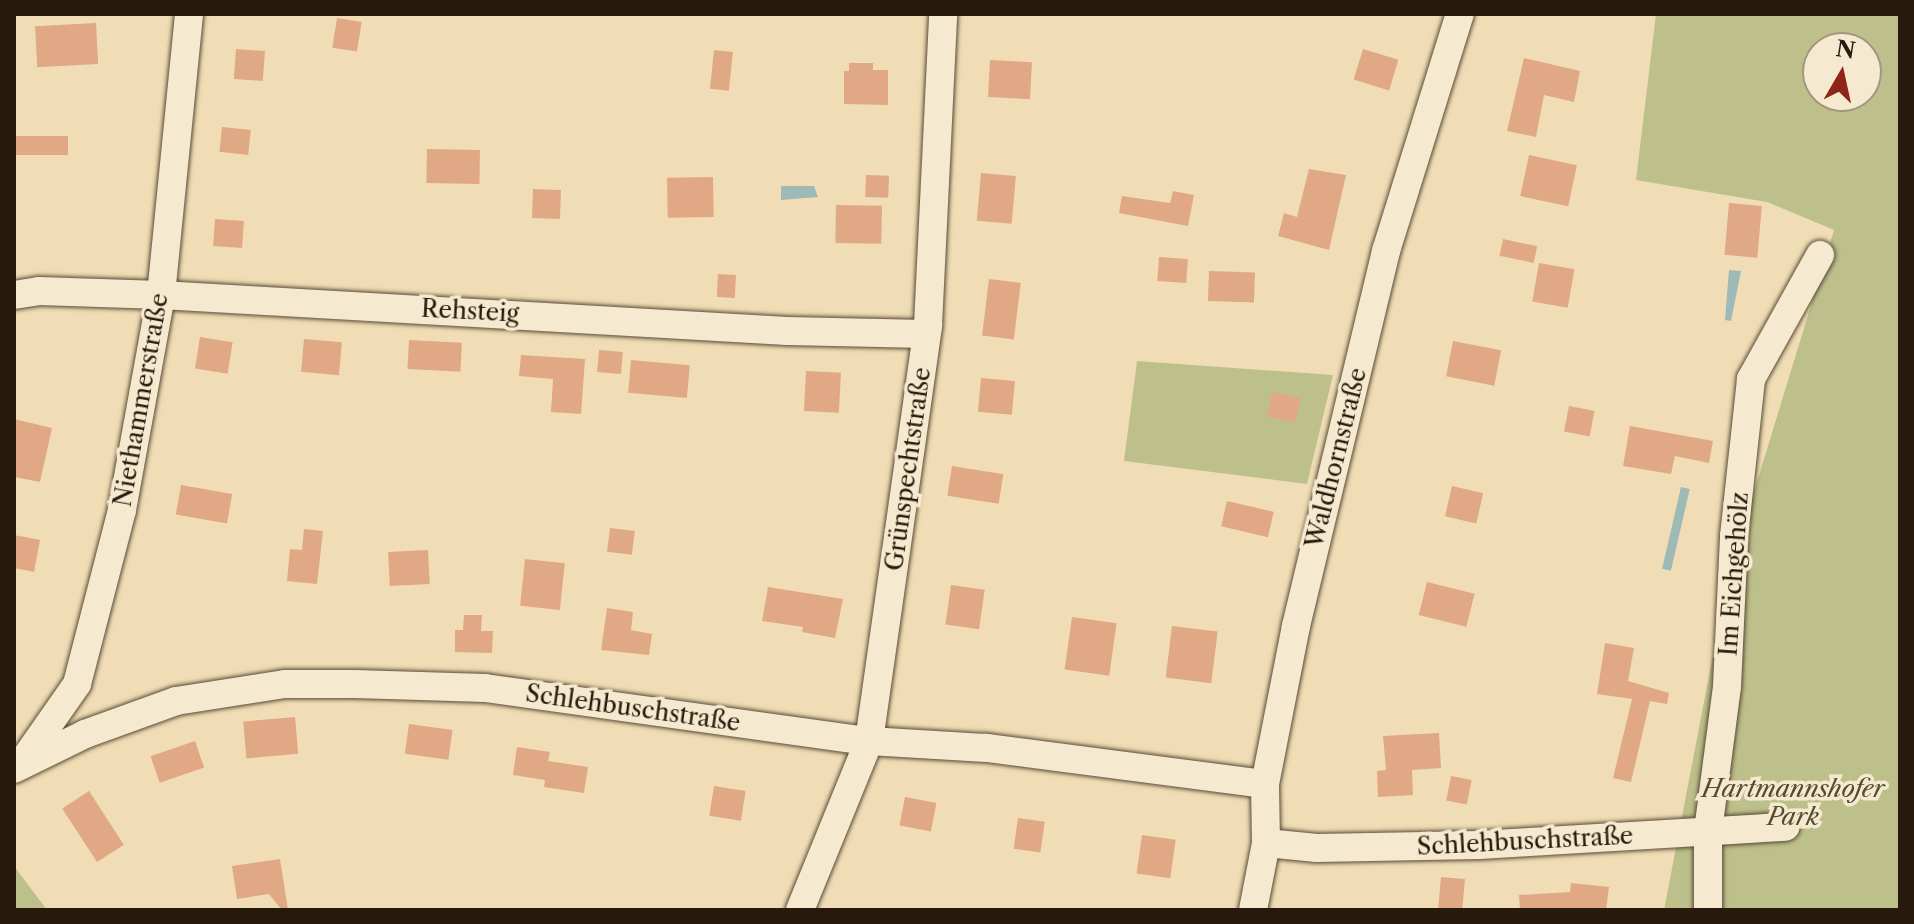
<!DOCTYPE html>
<html>
<head>
<meta charset="utf-8">
<style>
  body { margin:0 }
  #map { position:relative; width:1914px; height:924px; overflow:hidden; background:#f0ddb5; font-family:"Libre Caslon Text",serif }
  div>[style] { position:absolute }
  .green>* { inset:0; background:#bdc08b }
  .water>* { inset:0; background:#9dbab7; transform-origin:0 0 }
  .building>* { inset:0; background:#e1a885; transform-origin:0 0 }
  .roads { filter:drop-shadow(0 0 2px #594b37) drop-shadow(0 0 2px #594b37) }
  .minor>* { height:28px; margin:-14px; padding:0 14px; transform-origin:14px; border-radius:14px; background:#f5e9cf }
  span { translate:-50% -50%; white-space:nowrap; text-align:center; line-height:1.15; -webkit-text-stroke:7px #f5e9cf; paint-order:stroke }
  .street-label { font-size:24px; color:#271a0d }
  .park-label { font-size:24px; color:#544c33; font-style:italic }
  .frame { position:absolute; inset:0; border:16px solid #271a0d; pointer-events:none }
  .north { position:absolute; left:1802px; top:32px; width:80px; height:80px; box-sizing:border-box; background:#f5e9cf; border:2px solid #a39681; border-radius:50%; rotate:9deg; font-size:22px; font-weight:700; line-height:32px; text-align:center; color:#271a0d }
  .north::after { content:''; display:block; margin:auto; width:28px; height:36px; background:#8f2418; clip-path:polygon(50% 0,100% 100%,50% 72%,0 100%) }
</style>
</head>
<body>
<div id="map">
  <div class="green">
    <div style="clip-path:polygon(evenodd,1656px 14px,1900px 14px,1900px 910px,1664px 910px,1728px 577px,1834px 230px,1767px 202px,1636px 180px,1656px 14px,1818px 48px,1866px 48px,1866px 96px,1818px 96px,1818px 48px)"></div>
    <div style="clip-path:polygon(1137px 361px,1333px 375px,1307px 484px,1124px 461px)"></div>
    <div style="clip-path:polygon(14px 866px,47px 910px,14px 910px)"></div>
  </div>
  <div class="water">
    <div style="clip-path:polygon(781px 186px,814px 186px,818px 197px,781px 200px)"></div>
    <div style="clip-path:polygon(1729px 270px,1741px 271px,1731px 321px,1725px 320px)"></div>
    <div style="left:1681px;top:487px;width:9px;height:84px;rotate:13deg"></div>
  </div>
  <div class="building">
    <div style="left:337px;top:18px;width:25px;height:30px;rotate:9deg"></div>
    <div style="left:96px;top:23px;width:41px;height:61px;rotate:87deg"></div>
    <div style="left:236px;top:49px;width:29px;height:30px;rotate:4deg"></div>
    <div style="left:1363px;top:49px;width:37px;height:32px;rotate:17deg"></div>
    <div style="left:714px;top:50px;width:19px;height:39px;rotate:6deg"></div>
    <div style="clip-path:polygon(1524px 58px,1580px 71px,1574px 102px,1544px 95px,1536px 137px,1507px 131px)"></div>
    <div style="left:990px;top:60px;width:42px;height:37px;rotate:3deg"></div>
    <div style="clip-path:polygon(849px 63px,873px 63px,873px 70px,888px 70px,888px 105px,844px 104px,844px 71px,849px 71px)"></div>
    <div style="left:222px;top:127px;width:29px;height:25px;rotate:6deg"></div>
    <div style="left:14px;top:136px;width:54px;height:19px"></div>
    <div style="left:427px;top:149px;width:53px;height:34px;rotate:1deg"></div>
    <div style="left:1529px;top:155px;width:49px;height:42px;rotate:12deg"></div>
    <div style="clip-path:polygon(1309px 169px,1346px 175px,1329px 250px,1278px 236px,1284px 213px,1297px 217px)"></div>
    <div style="left:981px;top:173px;width:35px;height:48px;rotate:5deg"></div>
    <div style="left:866px;top:175px;width:23px;height:22px;rotate:2deg"></div>
    <div style="left:713px;top:177px;width:40px;height:46px;rotate:89deg"></div>
    <div style="left:533px;top:189px;width:28px;height:29px;rotate:2deg"></div>
    <div style="clip-path:polygon(1173px 191px,1194px 195px,1188px 226px,1119px 213px,1122px 196px,1170px 203px)"></div>
    <div style="left:1729px;top:203px;width:33px;height:52px;rotate:5deg"></div>
    <div style="left:836px;top:205px;width:46px;height:38px;rotate:1deg"></div>
    <div style="left:215px;top:219px;width:29px;height:27px;rotate:4deg"></div>
    <div style="left:1503px;top:239px;width:35px;height:17px;rotate:12deg"></div>
    <div style="left:1159px;top:257px;width:29px;height:24px;rotate:4deg"></div>
    <div style="left:1539px;top:263px;width:36px;height:39px;rotate:10deg"></div>
    <div style="left:1209px;top:271px;width:46px;height:30px;rotate:2deg"></div>
    <div style="left:718px;top:274px;width:18px;height:23px;rotate:3deg"></div>
    <div style="left:989px;top:279px;width:32px;height:57px;rotate:7deg"></div>
    <div style="left:200px;top:337px;width:33px;height:32px;rotate:9deg"></div>
    <div style="left:304px;top:339px;width:38px;height:33px;rotate:5deg"></div>
    <div style="left:409px;top:340px;width:53px;height:29px;rotate:3deg"></div>
    <div style="left:1453px;top:341px;width:49px;height:36px;rotate:11deg"></div>
    <div style="left:599px;top:350px;width:24px;height:22px;rotate:5deg"></div>
    <div style="clip-path:polygon(521px 355px,585px 359px,581px 414px,551px 412px,553px 379px,519px 376px)"></div>
    <div style="left:631px;top:360px;width:59px;height:33px;rotate:5deg"></div>
    <div style="left:806px;top:371px;width:35px;height:40px;rotate:3deg"></div>
    <div style="left:981px;top:378px;width:34px;height:34px;rotate:5deg"></div>
    <div style="left:1272px;top:392px;width:29px;height:25px;rotate:12deg"></div>
    <div style="left:1569px;top:406px;width:26px;height:26px;rotate:11deg"></div>
    <div style="clip-path:polygon(14px 419px,52px 428px,40px 482px,14px 477px)"></div>
    <div style="clip-path:polygon(1630px 426px,1713px 441px,1709px 463px,1675px 456px,1671px 474px,1623px 466px)"></div>
    <div style="left:952px;top:466px;width:52px;height:30px;rotate:9deg"></div>
    <div style="left:181px;top:485px;width:52px;height:30px;rotate:10deg"></div>
    <div style="left:1452px;top:486px;width:32px;height:31px;rotate:13deg"></div>
    <div style="left:1227px;top:501px;width:48px;height:26px;rotate:13deg"></div>
    <div style="left:610px;top:528px;width:25px;height:24px;rotate:7deg"></div>
    <div style="clip-path:polygon(304px 529px,323px 531px,317px 584px,287px 581px,290px 549px,302px 550px)"></div>
    <div style="clip-path:polygon(14px 535px,40px 540px,34px 572px,14px 568px)"></div>
    <div style="left:428px;top:550px;width:34px;height:40px;rotate:87deg"></div>
    <div style="left:525px;top:559px;width:40px;height:47px;rotate:6deg"></div>
    <div style="left:1427px;top:582px;width:49px;height:34px;rotate:14deg"></div>
    <div style="left:951px;top:585px;width:34px;height:40px;rotate:8deg"></div>
    <div style="clip-path:polygon(768px 587px,843px 599px,835px 638px,802px 632px,803px 627px,762px 621px)"></div>
    <div style="clip-path:polygon(607px 608px,633px 612px,631px 630px,652px 634px,649px 655px,601px 650px)"></div>
    <div style="clip-path:polygon(464px 615px,482px 615px,481px 631px,493px 631px,492px 653px,455px 652px,455px 630px,463px 630px)"></div>
    <div style="left:1072px;top:617px;width:45px;height:53px;rotate:8deg"></div>
    <div style="left:1172px;top:626px;width:46px;height:52px;rotate:7deg"></div>
    <div style="clip-path:polygon(1605px 643px,1634px 648px,1628px 681px,1669px 693px,1667px 704px,1650px 701px,1631px 782px,1613px 778px,1632px 699px,1597px 694px)"></div>
    <div style="left:295px;top:717px;width:37px;height:52px;rotate:85deg"></div>
    <div style="left:409px;top:724px;width:44px;height:30px;rotate:8deg"></div>
    <div style="clip-path:polygon(1439px 733px,1441px 768px,1412px 770px,1413px 795px,1378px 797px,1377px 771px,1386px 770px,1383px 736px)"></div>
    <div style="left:195px;top:741px;width:28px;height:47px;rotate:71deg"></div>
    <div style="clip-path:polygon(517px 747px,550px 752px,548px 761px,588px 767px,584px 793px,544px 787px,545px 780px,513px 775px)"></div>
    <div style="left:1451px;top:776px;width:21px;height:25px;rotate:11deg"></div>
    <div style="left:714px;top:786px;width:32px;height:30px;rotate:9deg"></div>
    <div style="left:89px;top:791px;width:64px;height:32px;rotate:57deg"></div>
    <div style="left:905px;top:797px;width:32px;height:29px;rotate:11deg"></div>
    <div style="left:1018px;top:818px;width:27px;height:31px;rotate:8deg"></div>
    <div style="left:1142px;top:835px;width:34px;height:39px;rotate:8deg"></div>
    <div style="clip-path:polygon(280px 859px,288px 910px,282px 910px,269px 894px,237px 899px,232px 866px)"></div>
    <div style="left:1441px;top:877px;width:24px;height:33px;rotate:5deg"></div>
    <div style="clip-path:polygon(1571px 883px,1609px 887px,1606px 910px,1520px 910px,1519px 895px,1570px 892px)"></div>
  </div>
  <div class="roads">
    <div class="minor">
      <div style="left:14px;top:295px;width:25px;rotate:-9deg"></div>
      <div style="left:39px;top:291px;width:122px;rotate:1.9deg"></div>
      <div style="left:161px;top:295px;width:627px;rotate:3.29deg"></div>
      <div style="left:787px;top:331px;width:139px;rotate:1.2deg"></div>
      <div style="left:21px;top:764px;width:98px;rotate:-55deg"></div>
      <div style="left:77px;top:684px;width:180px;rotate:-75.5deg"></div>
      <div style="left:122px;top:510px;width:219px;rotate:-79.7deg"></div>
      <div style="left:161px;top:295px;width:282px;rotate:-84.3deg"></div>
      <div style="left:14px;top:769px;width:79px;rotate:-26.2deg"></div>
      <div style="left:85px;top:734px;width:97px;rotate:-19.9deg"></div>
      <div style="left:176px;top:701px;width:110px;rotate:-8.9deg"></div>
      <div style="left:285px;top:684px;width:70px"></div>
      <div style="left:355px;top:684px;width:130px;rotate:1.8deg"></div>
      <div style="left:485px;top:688px;width:388px;rotate:7.9deg"></div>
      <div style="left:869px;top:741px;width:118px;rotate:3.4deg"></div>
      <div style="left:987px;top:748px;width:280px;rotate:7.4deg"></div>
      <div style="left:1266px;top:843px;width:51px;rotate:5.6deg"></div>
      <div style="left:1317px;top:848px;width:162px;rotate:-1.1deg"></div>
      <div style="left:1479px;top:845px;width:307px;rotate:-3.4deg"></div>
      <div style="left:800px;top:910px;width:183px;rotate:-67.8deg"></div>
      <div style="left:869px;top:741px;width:420px;rotate:-81.9deg"></div>
      <div style="left:928px;top:325px;width:311px;rotate:-87.2deg"></div>
      <div style="left:1253px;top:910px;width:68px;rotate:-79deg"></div>
      <div style="left:1266px;top:843px;width:59px;rotate:-91deg"></div>
      <div style="left:1265px;top:784px;width:161px;rotate:-78.9deg"></div>
      <div style="left:1296px;top:626px;width:386px;rotate:-76.5deg"></div>
      <div style="left:1386px;top:251px;width:248px;rotate:-72.7deg"></div>
      <div style="left:1708px;top:910px;width:79px;rotate:-90deg"></div>
      <div style="left:1708px;top:831px;width:146px;rotate:-82.5deg"></div>
      <div style="left:1727px;top:686px;width:150px;rotate:-87.3deg"></div>
      <div style="left:1734px;top:536px;width:158px;rotate:-83.8deg"></div>
      <div style="left:1751px;top:379px;width:142px;rotate:-60.9deg"></div>
    </div>
  </div>
  <div class="street-label">
    <span style="left:470px;top:311px;rotate:3deg">Rehsteig</span>
    <span style="left:141px;top:400px;rotate:-80deg">Niethammerstraße</span>
    <span style="left:1336px;top:458px;rotate:-76deg">Waldhornstraße</span>
    <span style="left:908px;top:469px;rotate:-82deg">Grünspechtstraße</span>
    <span style="left:1734px;top:574px;rotate:-86deg">Im Eichgehölz</span>
    <span style="left:633px;top:708px;rotate:8deg">Schlehbuschstraße</span>
    <span style="left:1525px;top:841px;rotate:-3deg">Schlehbuschstraße</span>
  </div>
  <div class="park-label">
    <span style="left:1793px;top:803px">Hartmannshofer<br>Park</span>
  </div>
  <div class="frame"></div>
  <div class="north">N</div>
</div>
</body>
</html>
